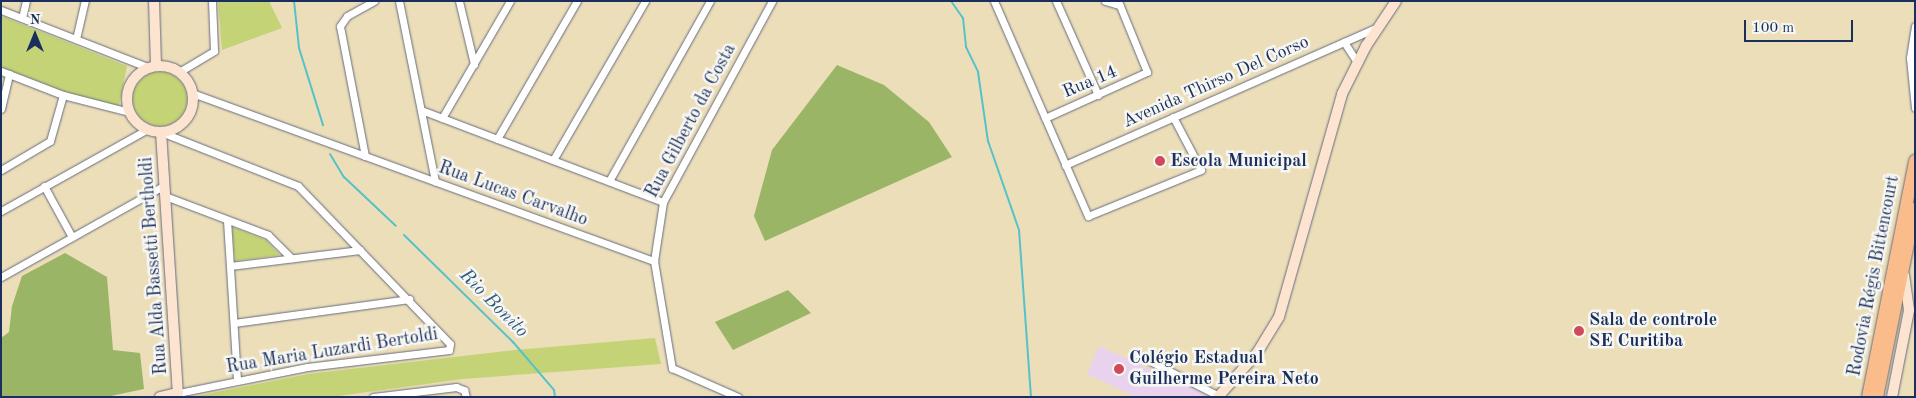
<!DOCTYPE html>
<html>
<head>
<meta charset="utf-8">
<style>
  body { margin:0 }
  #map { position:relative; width:1916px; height:398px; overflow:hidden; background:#eddeba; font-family:"Old Standard TT",serif }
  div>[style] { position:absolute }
  .built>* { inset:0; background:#e9d2ed }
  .green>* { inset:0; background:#c3d375 }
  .round { border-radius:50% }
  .forest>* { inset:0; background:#9ab566 }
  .stream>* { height:2px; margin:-1px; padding:0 1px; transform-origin:1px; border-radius:1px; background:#55c2ca }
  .roads { filter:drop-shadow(0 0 1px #646c7e) drop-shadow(0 0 1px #646c7e) }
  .street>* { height:7px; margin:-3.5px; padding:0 3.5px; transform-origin:3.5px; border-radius:3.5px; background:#fff }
  .secondary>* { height:10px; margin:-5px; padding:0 5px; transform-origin:5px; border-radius:5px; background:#fde4d0 }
  .secondary>.ring { margin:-5px; padding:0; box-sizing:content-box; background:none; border:10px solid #fde4d0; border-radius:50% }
  .highway>* { height:12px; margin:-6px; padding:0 6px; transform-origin:6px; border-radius:6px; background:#f9bc8a }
  .dots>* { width:14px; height:14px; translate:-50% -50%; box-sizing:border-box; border:2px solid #f6f6f2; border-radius:50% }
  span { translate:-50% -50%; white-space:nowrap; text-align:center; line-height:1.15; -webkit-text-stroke:5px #f6f6f2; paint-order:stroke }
  .street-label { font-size:18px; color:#1b2f5e }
  .poi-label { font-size:18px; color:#1b2f5e; font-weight:700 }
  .left { translate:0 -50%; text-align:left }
  .water-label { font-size:19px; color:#2c5b7e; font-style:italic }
  .frame { position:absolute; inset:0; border:2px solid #1b2f5e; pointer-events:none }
  .north { position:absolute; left:10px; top:10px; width:50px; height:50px; -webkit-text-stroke:4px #f6f6f2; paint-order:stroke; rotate:0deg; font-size:14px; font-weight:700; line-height:20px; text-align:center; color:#1b2f5e }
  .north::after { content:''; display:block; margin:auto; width:18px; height:22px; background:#1b2f5e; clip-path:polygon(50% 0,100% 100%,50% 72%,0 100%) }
  .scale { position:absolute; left:1744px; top:20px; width:109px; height:22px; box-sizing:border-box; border:2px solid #1b2f5e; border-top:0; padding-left:6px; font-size:15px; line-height:18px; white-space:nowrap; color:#1b2f5e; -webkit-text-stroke:4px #f6f6f2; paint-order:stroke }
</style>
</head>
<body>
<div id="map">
  <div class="built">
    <div style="clip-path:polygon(1099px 346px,1209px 396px,1135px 397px,1087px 374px)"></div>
  </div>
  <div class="green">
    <div style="clip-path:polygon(269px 1px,282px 28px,222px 50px,218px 1px)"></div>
    <div style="clip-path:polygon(1px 16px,127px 66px,119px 106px,66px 92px,1px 67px)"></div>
    <div class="round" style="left:133px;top:72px;width:54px;height:54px"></div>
    <div style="clip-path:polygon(232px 227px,266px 240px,280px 255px,235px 261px)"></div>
    <div style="clip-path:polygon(655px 338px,661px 364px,463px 379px,331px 397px,192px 397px,308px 374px,515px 350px)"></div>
  </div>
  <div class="forest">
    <div style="clip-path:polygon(837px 65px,884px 85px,929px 122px,952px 157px,765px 241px,754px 216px,772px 150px)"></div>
    <div style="clip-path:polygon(65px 253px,107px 277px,113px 350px,140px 353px,144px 389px,106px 397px,1px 397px,1px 338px,9px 332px,12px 306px,22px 276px)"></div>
    <div style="clip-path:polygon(788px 290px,811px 313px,733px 350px,715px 322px)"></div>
  </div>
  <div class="stream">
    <div style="left:294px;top:1px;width:47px;rotate:83.9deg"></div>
    <div style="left:299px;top:48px;width:81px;rotate:72.7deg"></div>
    <div style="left:951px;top:1px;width:21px;rotate:55deg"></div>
    <div style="left:963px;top:18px;width:29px;rotate:84deg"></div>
    <div style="left:966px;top:47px;width:28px;rotate:64deg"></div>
    <div style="left:978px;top:72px;width:70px;rotate:81.8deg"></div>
    <div style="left:988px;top:141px;width:94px;rotate:70.8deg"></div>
    <div style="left:1019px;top:230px;width:167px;rotate:85.9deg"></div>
    <div style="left:330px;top:154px;width:27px;rotate:59deg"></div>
    <div style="left:344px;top:177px;width:71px;rotate:43.3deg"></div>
    <div style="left:404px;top:235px;width:153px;rotate:44.5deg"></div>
    <div style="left:513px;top:342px;width:63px;rotate:49.5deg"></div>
    <div style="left:554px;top:390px;width:7px;rotate:82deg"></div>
  </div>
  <div class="roads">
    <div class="street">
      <div style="left:399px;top:1px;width:184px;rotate:78.7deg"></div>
      <div style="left:459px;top:1px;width:65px;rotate:76.6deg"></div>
      <div style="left:994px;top:1px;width:235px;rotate:66.4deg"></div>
      <div style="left:1088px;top:216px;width:122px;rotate:-22.2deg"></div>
      <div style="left:1201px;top:170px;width:60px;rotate:-117.8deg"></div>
      <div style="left:1056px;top:1px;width:103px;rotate:65.9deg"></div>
      <div style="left:1105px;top:1px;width:15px;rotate:16deg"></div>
      <div style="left:1px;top:10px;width:160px;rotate:21.3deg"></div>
      <div style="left:22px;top:18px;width:17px;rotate:-77deg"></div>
      <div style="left:1915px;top:26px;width:32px;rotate:99deg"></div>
      <div style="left:1910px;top:58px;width:50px;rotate:84.3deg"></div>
      <div style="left:76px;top:39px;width:39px;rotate:-77deg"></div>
      <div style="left:1344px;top:42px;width:24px;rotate:57deg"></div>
      <div style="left:1px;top:71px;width:66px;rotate:21.2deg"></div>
      <div style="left:63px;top:95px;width:68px;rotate:14.4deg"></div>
      <div style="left:179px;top:72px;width:41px;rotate:-31deg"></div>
      <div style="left:214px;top:51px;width:50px;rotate:-92.3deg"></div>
      <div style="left:192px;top:93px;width:492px;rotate:20deg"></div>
      <div style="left:654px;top:261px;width:109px;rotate:80.5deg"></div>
      <div style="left:672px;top:368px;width:72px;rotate:23.7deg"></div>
      <div style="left:1px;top:109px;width:36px;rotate:-77deg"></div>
      <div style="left:421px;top:110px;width:259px;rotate:20.8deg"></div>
      <div style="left:442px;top:118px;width:135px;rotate:-59.8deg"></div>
      <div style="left:1045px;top:118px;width:112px;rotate:-24.3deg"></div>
      <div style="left:1147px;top:72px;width:77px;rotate:-112.2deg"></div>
      <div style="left:161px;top:132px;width:147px;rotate:21.5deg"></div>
      <div style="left:298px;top:186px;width:219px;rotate:46.1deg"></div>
      <div style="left:450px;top:344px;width:6px;rotate:99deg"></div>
      <div style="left:449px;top:350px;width:143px;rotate:173.2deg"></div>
      <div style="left:307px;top:367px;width:132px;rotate:168.6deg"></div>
      <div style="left:497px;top:139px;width:160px;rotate:-59.9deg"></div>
      <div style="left:365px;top:156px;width:132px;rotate:-100.9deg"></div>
      <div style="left:340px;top:26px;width:12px;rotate:-55deg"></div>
      <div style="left:347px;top:16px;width:31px;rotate:-29deg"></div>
      <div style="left:553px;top:160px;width:184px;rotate:-59.9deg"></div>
      <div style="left:1065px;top:165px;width:342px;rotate:-23.8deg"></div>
      <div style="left:1px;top:170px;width:57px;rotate:-30.6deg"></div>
      <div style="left:50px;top:141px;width:48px;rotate:-74.2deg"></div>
      <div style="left:609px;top:181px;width:206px;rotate:-60.7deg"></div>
      <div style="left:44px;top:186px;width:58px;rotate:61.2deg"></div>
      <div style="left:165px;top:196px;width:110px;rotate:20.7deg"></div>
      <div style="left:268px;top:235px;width:33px;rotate:45deg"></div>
      <div style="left:1px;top:211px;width:166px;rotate:-29.2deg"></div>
      <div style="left:227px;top:220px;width:160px;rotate:86.4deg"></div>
      <div style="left:654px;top:261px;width:60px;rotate:-81.3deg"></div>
      <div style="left:663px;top:202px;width:229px;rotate:-61.5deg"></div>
      <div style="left:230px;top:266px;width:131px;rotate:-7deg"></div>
      <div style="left:1px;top:277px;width:188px;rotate:-29.3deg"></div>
      <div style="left:234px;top:323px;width:177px;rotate:-7.8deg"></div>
      <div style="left:1138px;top:355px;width:91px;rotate:26.8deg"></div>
      <div style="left:373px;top:397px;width:84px;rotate:-6.9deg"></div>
      <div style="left:456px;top:387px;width:9px;rotate:21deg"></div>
      <div style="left:464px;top:390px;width:7px;rotate:74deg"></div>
    </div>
    <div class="secondary">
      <div style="left:154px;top:1px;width:65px;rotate:88.2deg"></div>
      <div class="ring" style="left:127px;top:66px;width:56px;height:56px"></div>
      <div style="left:161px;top:132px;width:266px;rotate:86.3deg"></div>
      <div style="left:160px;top:397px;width:18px;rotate:-13deg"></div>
      <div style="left:1218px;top:397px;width:59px;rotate:-48.4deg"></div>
      <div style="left:1257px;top:353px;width:42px;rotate:-58.6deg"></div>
      <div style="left:1279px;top:317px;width:232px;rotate:-74.2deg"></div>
      <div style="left:1342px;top:94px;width:54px;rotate:-63.4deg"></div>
      <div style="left:1366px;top:46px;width:54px;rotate:-56.3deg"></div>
      <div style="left:1892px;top:397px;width:89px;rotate:-78.9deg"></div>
      <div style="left:1909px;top:310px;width:35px;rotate:-98deg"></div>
    </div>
    <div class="highway">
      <div style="left:1868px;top:397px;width:241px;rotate:-78.7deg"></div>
      <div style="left:1877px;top:397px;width:192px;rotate:-78.6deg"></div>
    </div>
  </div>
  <div class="dots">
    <div style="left:1160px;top:161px;background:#d1495b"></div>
    <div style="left:1579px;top:331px;background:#d1495b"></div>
    <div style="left:1119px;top:369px;background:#d1495b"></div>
  </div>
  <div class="street-label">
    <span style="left:1090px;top:82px;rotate:-23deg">Rua 14</span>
    <span style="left:1216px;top:82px;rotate:-24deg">Avenida Thirso Del Corso</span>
    <span style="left:691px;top:121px;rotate:-62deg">Rua Gilberto da Costa</span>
    <span style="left:513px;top:194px;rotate:20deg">Rua Lucas Carvalho</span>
    <span style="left:154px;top:266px;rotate:-94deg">Rua Alda Bassetti Bertholdi</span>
    <span style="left:1874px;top:276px;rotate:-79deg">Rodovia Régis Bittencourt</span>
    <span style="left:332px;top:351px;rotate:-9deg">Rua Maria Luzardi Bertoldi</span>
  </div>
  <div class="poi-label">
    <span class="left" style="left:1170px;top:161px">Escola Municipal</span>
    <span class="left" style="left:1589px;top:331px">Sala de controle<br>SE Curitiba</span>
    <span class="left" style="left:1129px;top:369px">Colégio Estadual<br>Guilherme Pereira Neto</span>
  </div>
  <div class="water-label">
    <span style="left:493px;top:304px;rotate:45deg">Rio Bonito</span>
  </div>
  <div class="frame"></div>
  <div class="north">N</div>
  <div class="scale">100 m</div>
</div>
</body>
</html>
